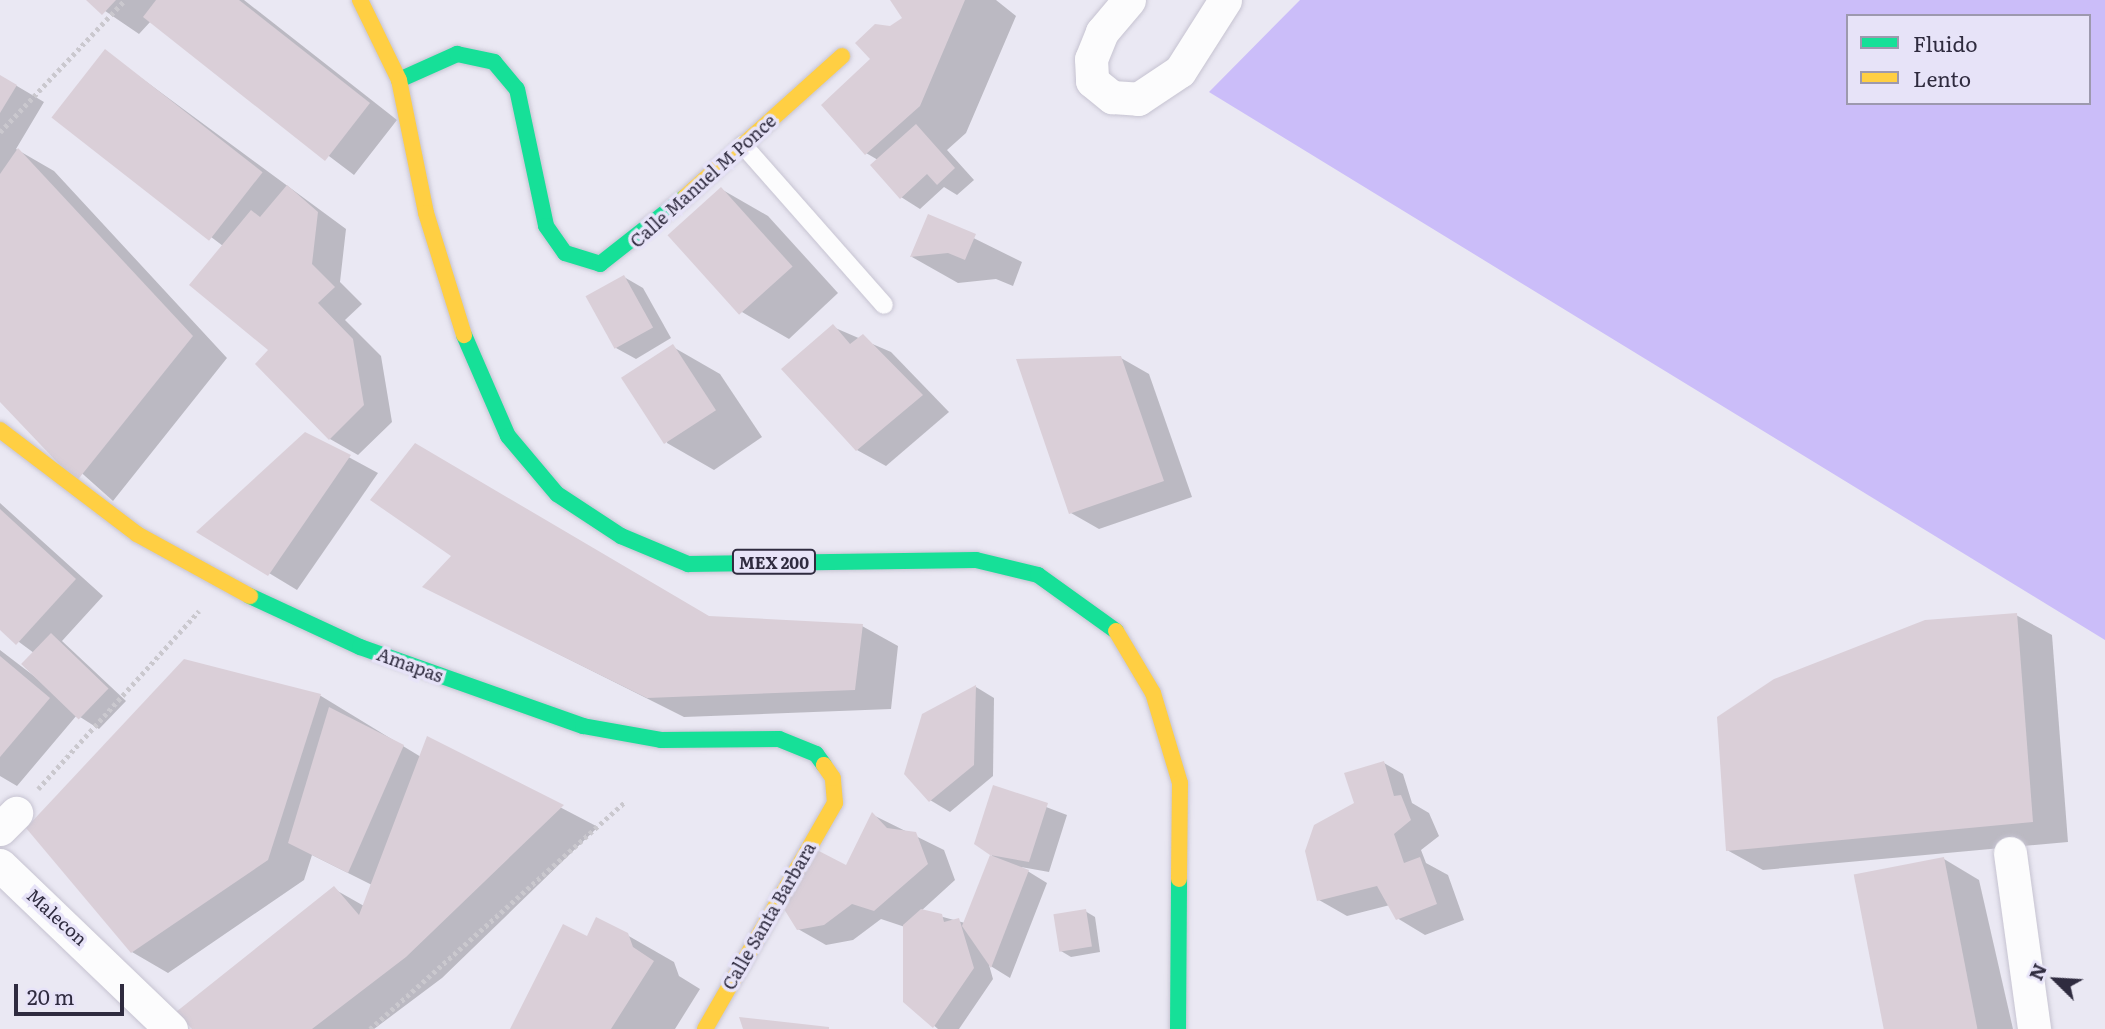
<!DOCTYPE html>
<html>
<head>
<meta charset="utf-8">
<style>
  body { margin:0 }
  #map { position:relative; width:2105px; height:1029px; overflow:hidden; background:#eae8f3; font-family:Literata,serif }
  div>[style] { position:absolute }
  .forest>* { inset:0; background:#cbbdf9 }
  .shadow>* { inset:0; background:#0003 }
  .building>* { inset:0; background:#dacfd8; transform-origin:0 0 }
  .path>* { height:4.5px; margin-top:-2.25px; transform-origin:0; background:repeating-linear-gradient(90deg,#cac8ce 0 3.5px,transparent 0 7px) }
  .roads { filter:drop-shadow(0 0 2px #c6c3d1) drop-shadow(0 0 2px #c6c3d1) }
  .lane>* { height:18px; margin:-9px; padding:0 9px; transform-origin:9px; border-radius:9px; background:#fcfcfd }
  .street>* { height:33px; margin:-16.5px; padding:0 16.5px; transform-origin:16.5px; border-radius:16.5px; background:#fcfcfd }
  .fast>* { height:16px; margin:-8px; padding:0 8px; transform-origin:8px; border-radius:8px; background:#16e098 }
  .slow>* { height:16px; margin:-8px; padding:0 8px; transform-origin:8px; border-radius:8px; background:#ffcf43 }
  span { translate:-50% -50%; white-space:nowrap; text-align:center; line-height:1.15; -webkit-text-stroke:7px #e7e3f8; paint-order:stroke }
  .shield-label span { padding:2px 5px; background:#e7e3f8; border:2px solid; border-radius:5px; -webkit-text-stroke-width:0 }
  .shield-label { font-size:16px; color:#2f2b3f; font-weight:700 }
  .street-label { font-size:18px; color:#2f2b3f }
  .legend { position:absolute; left:1846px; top:14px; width:245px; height:91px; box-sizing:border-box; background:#e7e3f8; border:2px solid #9d99ae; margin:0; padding:9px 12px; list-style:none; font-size:21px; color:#2f2b3f }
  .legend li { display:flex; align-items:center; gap:14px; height:35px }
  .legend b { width:35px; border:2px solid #9d99ae }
  .north { position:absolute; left:2021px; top:945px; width:70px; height:70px; -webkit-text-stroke:5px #e7e3f8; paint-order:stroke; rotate:294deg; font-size:19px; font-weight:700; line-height:28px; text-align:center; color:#2f2b3f }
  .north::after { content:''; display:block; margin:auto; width:24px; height:32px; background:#2f2b3f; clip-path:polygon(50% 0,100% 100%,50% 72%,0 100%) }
  .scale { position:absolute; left:14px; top:984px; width:110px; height:32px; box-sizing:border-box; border:4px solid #2f2b3f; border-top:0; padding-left:9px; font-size:21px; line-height:24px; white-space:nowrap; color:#2f2b3f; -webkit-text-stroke:5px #e7e3f8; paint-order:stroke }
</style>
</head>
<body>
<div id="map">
  <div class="forest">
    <div style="clip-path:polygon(evenodd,1300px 0,2105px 0,2105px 640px,1209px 92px,1300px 0,1848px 16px,2089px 16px,2089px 103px,1848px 103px,1848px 16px)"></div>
  </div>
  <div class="shadow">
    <div style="clip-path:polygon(89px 0,244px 0,397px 120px,354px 175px,151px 21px,139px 34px)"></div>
    <div style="clip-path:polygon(892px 0,996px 0,1016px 16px,966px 133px,947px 150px,974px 180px,957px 195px,944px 187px,920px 209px,901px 197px,878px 160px,866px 153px,872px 59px,890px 28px,904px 18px)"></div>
    <div style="clip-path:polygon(106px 52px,346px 229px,340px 282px,362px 304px,345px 320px,381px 356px,392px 422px,358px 455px,330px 439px,271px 350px,223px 246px,54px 118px)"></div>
    <div style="clip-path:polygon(0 76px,44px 102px,16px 149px,54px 171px,227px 358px,113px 501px,0 400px)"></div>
    <div style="clip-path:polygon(721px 189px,768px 216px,838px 293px,789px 339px,742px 312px)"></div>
    <div style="clip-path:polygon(929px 216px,1022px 262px,1013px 286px,996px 279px,958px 283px,912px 257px)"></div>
    <div style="clip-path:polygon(624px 277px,643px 288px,671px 338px,636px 359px,616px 348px)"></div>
    <div style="clip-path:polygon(833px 327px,891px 352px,949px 412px,886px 466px,857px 450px)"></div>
    <div style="clip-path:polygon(673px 347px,720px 374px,762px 437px,714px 470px,667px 443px)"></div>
    <div style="clip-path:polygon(1121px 358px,1149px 374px,1192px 497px,1099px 529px,1071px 513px)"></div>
    <div style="clip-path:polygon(306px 434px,378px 473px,297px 590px,199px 531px)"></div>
    <div style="clip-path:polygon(0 503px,103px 596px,62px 641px,126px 701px,99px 729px,77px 715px,17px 786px,0 776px,0 650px,47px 686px,34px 653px,0 628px)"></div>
    <div style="clip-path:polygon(425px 587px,709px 618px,862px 626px,898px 646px,891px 709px,684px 717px)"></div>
    <div style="clip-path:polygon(2016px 615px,2052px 635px,2068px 842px,1763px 870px,1727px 850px)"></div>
    <div style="clip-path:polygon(185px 661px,321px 696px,421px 757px,428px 738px,598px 827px,442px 978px,374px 1029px,195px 1029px,334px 889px,364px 906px,372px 885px,312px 855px,304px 880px,168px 973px,132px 952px)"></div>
    <div style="clip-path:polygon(976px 687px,994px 698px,993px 776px,950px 812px,930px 800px)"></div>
    <div style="clip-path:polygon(1384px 763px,1403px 774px,1412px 803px,1429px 813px,1439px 836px,1421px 850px,1426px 863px,1448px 875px,1464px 920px,1425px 935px,1397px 918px,1390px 905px,1347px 916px,1319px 900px,1315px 826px,1356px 805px)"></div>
    <div style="clip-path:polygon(994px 787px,1067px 815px,1049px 872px,1021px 867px,1047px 883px,1010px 978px,989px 965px,993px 979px,959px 1029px,938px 1029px,905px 1001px,905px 927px,881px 919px,853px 940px,826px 945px,798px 929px,846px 868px,873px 815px,944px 850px,955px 880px,921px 911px,965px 923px,992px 855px)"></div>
    <div style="clip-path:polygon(1944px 859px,1979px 880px,2013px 1029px,1890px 1029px)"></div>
    <div style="clip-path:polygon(1085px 911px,1095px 917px,1100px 952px,1071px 957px,1061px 951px)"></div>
    <div style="clip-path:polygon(627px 935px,674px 962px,679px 976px,700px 989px,675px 1029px,512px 1029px,588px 939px)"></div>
  </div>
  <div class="building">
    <div style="clip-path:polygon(86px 0,116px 0,102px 15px)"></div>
    <div style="clip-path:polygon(156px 0,239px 0,370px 103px,325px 161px,143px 17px)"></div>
    <div style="clip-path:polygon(890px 0,965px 0,920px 106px,865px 155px,821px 105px,870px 59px,855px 43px,875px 24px,890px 26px,902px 18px)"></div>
    <div style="left:105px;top:49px;width:200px;height:87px;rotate:38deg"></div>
    <div style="clip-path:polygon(0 75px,17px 85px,0 113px)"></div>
    <div style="clip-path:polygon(916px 124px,955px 168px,937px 185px,927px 174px,900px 199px,870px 165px)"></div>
    <div style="clip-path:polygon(18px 148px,193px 336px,76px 482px,0 402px,0 174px)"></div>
    <div style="clip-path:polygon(287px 185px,318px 212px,312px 264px,335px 287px,318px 303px,353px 339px,364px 405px,329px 440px,255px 364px,268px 350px,189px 285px,251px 210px,260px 217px)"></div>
    <div style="left:721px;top:187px;width:107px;height:72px;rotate:48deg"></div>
    <div style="clip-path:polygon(928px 214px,976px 234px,965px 260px,948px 253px,910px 257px)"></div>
    <div style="left:624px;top:275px;width:60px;height:44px;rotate:61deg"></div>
    <div style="clip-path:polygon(833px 324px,850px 344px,863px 334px,923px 395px,856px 451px,781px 369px)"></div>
    <div style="left:673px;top:344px;width:79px;height:62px;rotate:57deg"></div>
    <div style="clip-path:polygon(1121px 356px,1164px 481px,1069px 514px,1016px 359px)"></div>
    <div style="clip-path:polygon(305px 432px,351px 455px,268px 576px,196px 532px)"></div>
    <div style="clip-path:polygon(415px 443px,709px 616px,863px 624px,855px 690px,647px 698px,422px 587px,451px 556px,370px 500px)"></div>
    <div style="clip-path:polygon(0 509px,76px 579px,16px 645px,0 630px)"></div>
    <div style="clip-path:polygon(2017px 613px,2033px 822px,1726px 851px,1717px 717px,1774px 679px,1925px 620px)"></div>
    <div style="left:51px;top:633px;width:80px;height:43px;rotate:44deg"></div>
    <div style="clip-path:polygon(0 656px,50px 698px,0 757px)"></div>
    <div style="clip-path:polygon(184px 659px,321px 694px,268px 860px,131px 953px,26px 828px)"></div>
    <div style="clip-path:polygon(976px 685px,974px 765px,929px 802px,904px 774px,922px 714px)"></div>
    <div style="clip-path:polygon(329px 707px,404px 745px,348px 873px,288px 843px)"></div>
    <div style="clip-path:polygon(427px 736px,564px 805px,406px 957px,312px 1029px,192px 1029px,176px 1012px,334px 886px,359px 915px)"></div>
    <div style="clip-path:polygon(1384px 761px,1394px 796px,1401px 795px,1411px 820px,1394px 834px,1404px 863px,1420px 857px,1437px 904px,1396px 920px,1377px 886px,1317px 901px,1305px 851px,1314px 825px,1354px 803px,1344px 773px)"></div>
    <div style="clip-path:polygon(993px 785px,1048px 803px,1029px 862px,990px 855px,974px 844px)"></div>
    <div style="clip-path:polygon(872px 812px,887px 828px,916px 832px,928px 864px,874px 911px,852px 904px,824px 925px,797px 930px,784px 909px,817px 850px,846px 865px)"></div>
    <div style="clip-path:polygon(990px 855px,1029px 870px,991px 968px,962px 926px)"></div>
    <div style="left:1944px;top:857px;width:175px;height:92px;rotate:79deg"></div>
    <div style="clip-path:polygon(921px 909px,942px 914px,944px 922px,959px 918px,974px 968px,933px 1028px,903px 1002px,903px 925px)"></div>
    <div style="left:1086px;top:909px;width:38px;height:33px;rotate:81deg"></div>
    <div style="clip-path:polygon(596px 917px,628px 933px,633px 947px,654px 961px,611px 1029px,510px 1029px,563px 924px,587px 936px)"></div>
    <div style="clip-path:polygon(739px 1017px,829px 1027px,829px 1029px,743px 1029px)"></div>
  </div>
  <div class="path">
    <div style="left:0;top:132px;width:182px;rotate:-46.6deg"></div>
    <div style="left:38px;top:789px;width:240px;rotate:-47.9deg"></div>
    <div style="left:370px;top:1029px;width:340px;rotate:-41.7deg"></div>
  </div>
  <div class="roads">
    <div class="lane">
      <div style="left:743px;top:145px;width:213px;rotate:48.6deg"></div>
    </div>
    <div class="street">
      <div style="left:1129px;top:0;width:42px;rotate:130.2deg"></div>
      <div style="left:1102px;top:32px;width:29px;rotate:112deg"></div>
      <div style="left:1091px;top:59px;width:22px;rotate:87deg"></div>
      <div style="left:1092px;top:81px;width:26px;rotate:39deg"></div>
      <div style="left:1112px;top:97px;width:26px;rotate:4deg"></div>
      <div style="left:1138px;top:99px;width:50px;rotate:-33.7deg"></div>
      <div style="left:1180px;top:71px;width:84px;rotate:-57.6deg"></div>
      <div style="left:0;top:829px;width:23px;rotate:-45deg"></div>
      <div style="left:2010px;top:853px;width:178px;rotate:82.2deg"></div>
      <div style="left:0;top:865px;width:237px;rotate:43.8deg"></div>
    </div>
    <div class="fast">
      <div style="left:399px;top:80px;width:64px;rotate:-24.1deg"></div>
      <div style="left:457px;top:54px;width:38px;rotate:12deg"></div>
      <div style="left:494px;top:62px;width:35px;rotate:50deg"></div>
      <div style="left:517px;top:89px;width:140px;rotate:78deg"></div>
      <div style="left:546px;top:226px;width:33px;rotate:55deg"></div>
      <div style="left:565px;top:253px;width:37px;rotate:17deg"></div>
      <div style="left:600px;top:264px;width:108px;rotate:-38.2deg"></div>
      <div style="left:464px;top:335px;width:110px;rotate:66.5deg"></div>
      <div style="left:508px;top:436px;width:76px;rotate:49.8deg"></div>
      <div style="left:557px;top:494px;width:77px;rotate:33.3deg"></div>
      <div style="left:621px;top:536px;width:73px;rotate:22.7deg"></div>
      <div style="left:688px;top:564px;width:288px;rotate:-0.8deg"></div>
      <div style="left:976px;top:560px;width:64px;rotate:13.6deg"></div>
      <div style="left:1038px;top:575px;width:96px;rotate:35.7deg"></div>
      <div style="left:250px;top:596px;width:121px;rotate:24.9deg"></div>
      <div style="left:360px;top:647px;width:237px;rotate:19.5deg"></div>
      <div style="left:583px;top:726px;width:79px;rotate:10.2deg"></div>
      <div style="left:661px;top:740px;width:118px;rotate:-0.5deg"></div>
      <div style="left:779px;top:739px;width:40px;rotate:22deg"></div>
      <div style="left:816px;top:754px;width:14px;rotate:54deg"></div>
      <div style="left:1178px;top:1029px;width:150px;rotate:-89.6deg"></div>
    </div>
    <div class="slow">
      <div style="left:360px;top:0;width:89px;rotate:64deg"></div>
      <div style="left:399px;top:80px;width:136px;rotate:78.5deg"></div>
      <div style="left:426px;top:213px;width:128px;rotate:72.7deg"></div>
      <div style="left:685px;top:197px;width:211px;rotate:-41.9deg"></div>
      <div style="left:0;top:430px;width:172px;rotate:37.2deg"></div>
      <div style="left:137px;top:534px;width:129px;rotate:28.8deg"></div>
      <div style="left:1116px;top:631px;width:72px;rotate:59.2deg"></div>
      <div style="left:1153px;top:693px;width:94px;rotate:73.3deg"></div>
      <div style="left:1180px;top:783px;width:96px;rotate:90.6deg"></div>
      <div style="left:705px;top:1029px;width:261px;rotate:-60.1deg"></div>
      <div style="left:835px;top:803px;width:25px;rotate:-95deg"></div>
      <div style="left:833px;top:778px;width:16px;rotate:-125deg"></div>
    </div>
  </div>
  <div class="shield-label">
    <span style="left:774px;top:562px">MEX 200</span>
  </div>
  <div class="street-label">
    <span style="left:703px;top:181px;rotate:-42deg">Calle Manuel M Ponce</span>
    <span style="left:410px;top:665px;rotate:20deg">Amapas</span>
    <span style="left:769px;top:916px;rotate:-60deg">Calle Santa Barbara</span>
    <span style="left:57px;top:917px;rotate:42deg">Malecon</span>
  </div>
  <ul class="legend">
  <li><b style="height:9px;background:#16e098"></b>Fluido</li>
  <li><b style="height:9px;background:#ffcf43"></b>Lento</li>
  </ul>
  <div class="north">N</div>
  <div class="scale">20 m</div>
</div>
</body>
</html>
